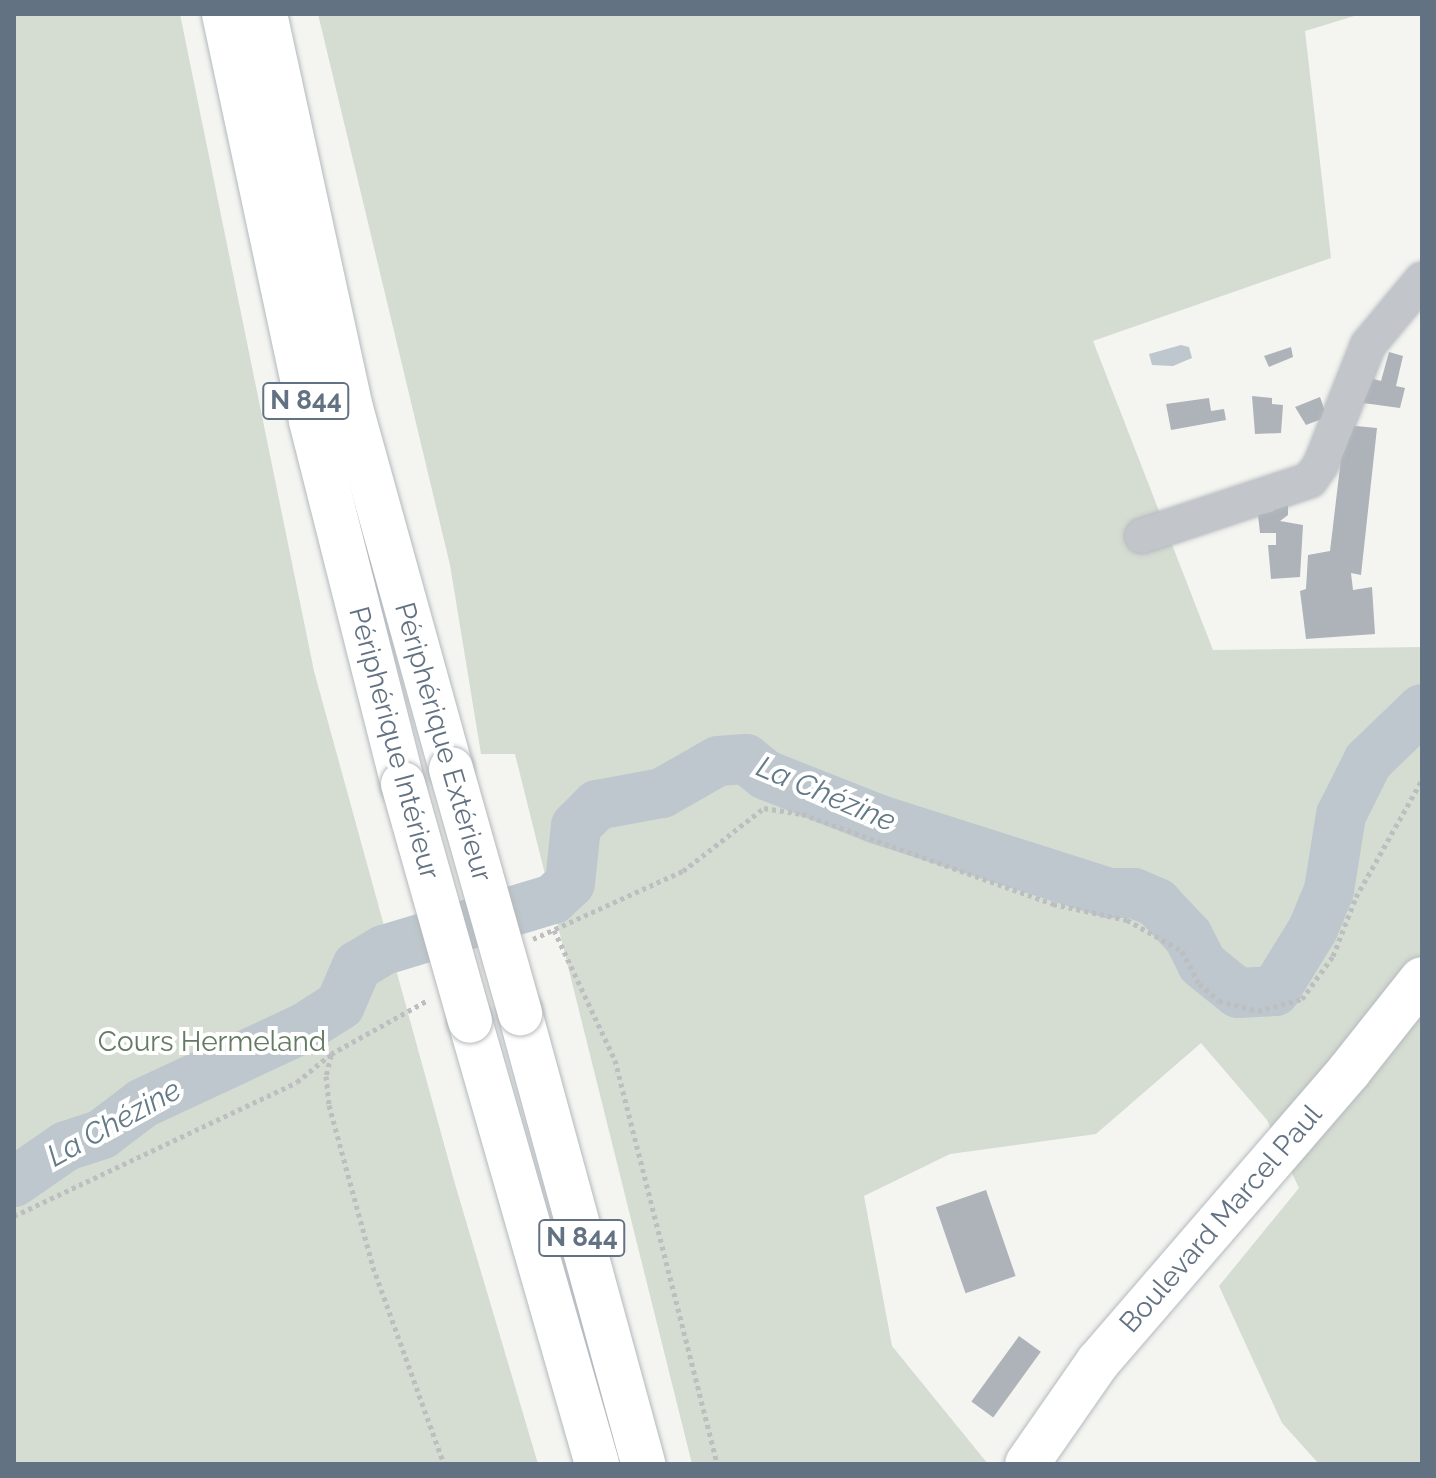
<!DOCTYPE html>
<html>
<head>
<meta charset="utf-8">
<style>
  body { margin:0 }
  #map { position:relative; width:1436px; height:1478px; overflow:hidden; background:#f4f5f1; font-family:Raleway,sans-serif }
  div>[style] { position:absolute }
  .green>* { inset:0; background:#d5dcd2 }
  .water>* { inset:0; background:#bdc7cd }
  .river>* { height:50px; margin:-25px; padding:0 25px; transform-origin:25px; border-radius:25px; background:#bdc7cd }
  .building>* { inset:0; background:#adb3b9; transform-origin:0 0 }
  .path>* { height:5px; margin-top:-2.5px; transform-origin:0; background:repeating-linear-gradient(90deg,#bcbec0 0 4px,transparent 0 8px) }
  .roads { filter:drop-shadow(0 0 2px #b4b9be) drop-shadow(0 0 2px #b4b9be) }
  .street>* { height:34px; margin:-17px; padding:0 17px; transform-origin:17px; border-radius:17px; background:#c2c5c9 }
  .secondary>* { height:44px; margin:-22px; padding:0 22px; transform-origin:22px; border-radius:22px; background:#fff }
  .highway>* { height:44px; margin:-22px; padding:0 22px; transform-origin:22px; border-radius:22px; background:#fff }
  .bridges { filter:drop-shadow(0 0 2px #b5b8bb) drop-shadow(0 0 2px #b5b8bb) }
  .highway-bridge>* { height:44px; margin:-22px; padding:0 22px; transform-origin:22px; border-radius:22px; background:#fff }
  span { translate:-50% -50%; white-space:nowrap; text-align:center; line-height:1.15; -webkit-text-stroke:8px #fff; paint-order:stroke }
  .shield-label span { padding:2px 6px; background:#fff; border:2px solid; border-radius:6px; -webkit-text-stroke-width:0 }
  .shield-label { font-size:26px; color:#637283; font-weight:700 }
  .street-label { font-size:28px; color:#637283 }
  .park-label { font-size:28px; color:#647a62 }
  .water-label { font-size:30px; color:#637a87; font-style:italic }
  .frame { position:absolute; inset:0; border:16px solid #637283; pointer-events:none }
</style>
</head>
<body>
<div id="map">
  <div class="green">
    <div style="clip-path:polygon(14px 14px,180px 14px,314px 671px,455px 1184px,538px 1464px,14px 1464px)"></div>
    <div style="clip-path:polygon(318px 14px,1361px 14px,1305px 31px,1331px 258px,1093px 341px,1213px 650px,1422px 647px,1422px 1464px,1319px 1464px,1282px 1423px,1219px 1286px,1299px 1188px,1267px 1120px,1201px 1043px,1096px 1134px,950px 1154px,864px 1196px,892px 1346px,988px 1464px,692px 1464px,515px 754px,481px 754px,450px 565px)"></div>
  </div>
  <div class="water">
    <div style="clip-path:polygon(1181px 345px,1189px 347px,1192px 358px,1173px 366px,1152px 365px,1149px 354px)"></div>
  </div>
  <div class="river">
    <div style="left:14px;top:1182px;width:63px;rotate:-34.7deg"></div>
    <div style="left:66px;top:1146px;width:38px;rotate:-18deg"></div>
    <div style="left:102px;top:1134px;width:51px;rotate:-37.1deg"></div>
    <div style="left:143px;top:1103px;width:178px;rotate:-25deg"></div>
    <div style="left:304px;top:1028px;width:43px;rotate:-32.6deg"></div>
    <div style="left:340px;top:1005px;width:43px;rotate:-66.4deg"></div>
    <div style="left:357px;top:966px;width:31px;rotate:-31deg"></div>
    <div style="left:384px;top:950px;width:177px;rotate:-16.8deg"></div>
    <div style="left:553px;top:899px;width:23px;rotate:-43deg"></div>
    <div style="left:570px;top:883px;width:57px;rotate:-84deg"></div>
    <div style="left:576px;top:826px;width:30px;rotate:-45deg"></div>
    <div style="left:597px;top:805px;width:66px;rotate:-10.5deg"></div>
    <div style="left:662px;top:793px;width:64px;rotate:-29.7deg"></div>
    <div style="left:718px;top:761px;width:28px;rotate:-4deg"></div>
    <div style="left:746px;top:759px;width:26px;rotate:39deg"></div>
    <div style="left:766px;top:775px;width:119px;rotate:21.6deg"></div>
    <div style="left:877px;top:819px;width:244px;rotate:17.7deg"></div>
    <div style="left:1109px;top:893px;width:25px"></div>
    <div style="left:1134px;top:893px;width:25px;rotate:23deg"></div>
    <div style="left:1157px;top:903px;width:45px;rotate:46.8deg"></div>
    <div style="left:1188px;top:936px;width:31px;rotate:63deg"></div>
    <div style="left:1202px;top:964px;width:46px;rotate:38.9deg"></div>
    <div style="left:1238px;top:993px;width:37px;rotate:-3deg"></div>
    <div style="left:1275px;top:991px;width:73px;rotate:-58.5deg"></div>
    <div style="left:1313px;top:929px;width:42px;rotate:-67.7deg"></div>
    <div style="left:1329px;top:890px;width:76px;rotate:-80.9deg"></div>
    <div style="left:1341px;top:815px;width:60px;rotate:-63.4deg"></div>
    <div style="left:1368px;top:761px;width:75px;rotate:-43.9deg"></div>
  </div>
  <div class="building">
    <div style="clip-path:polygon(1291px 347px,1293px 357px,1269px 367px,1264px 356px)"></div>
    <div style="clip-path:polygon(1389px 352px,1403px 356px,1396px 386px,1405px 388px,1400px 408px,1363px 403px,1370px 378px,1381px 381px)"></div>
    <div style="clip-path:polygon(1252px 396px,1272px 398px,1272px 404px,1283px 405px,1281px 433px,1255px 434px)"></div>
    <div style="clip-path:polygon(1320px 397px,1327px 417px,1306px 425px,1295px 407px)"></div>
    <div style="clip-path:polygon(1209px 398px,1211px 411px,1224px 409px,1226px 420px,1171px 430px,1166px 404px)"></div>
    <div style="clip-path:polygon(1345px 425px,1377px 428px,1361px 575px,1351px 573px,1353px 590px,1372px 587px,1375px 634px,1306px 639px,1300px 591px,1306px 589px,1308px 555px,1330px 551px)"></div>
    <div style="clip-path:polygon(1273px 498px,1288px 502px,1288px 515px,1280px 521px,1303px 525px,1300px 577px,1271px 579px,1268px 545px,1276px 545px,1276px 533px,1260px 533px,1258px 515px,1274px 511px)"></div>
    <div style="left:986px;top:1190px;width:91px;height:53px;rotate:71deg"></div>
    <div style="left:1019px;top:1336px;width:27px;height:81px;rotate:36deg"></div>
  </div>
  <div class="path">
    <div style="left:554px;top:930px;width:144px;rotate:64.9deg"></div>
    <div style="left:615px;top:1060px;width:417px;rotate:75.8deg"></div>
    <div style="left:533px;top:939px;width:165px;rotate:-24.4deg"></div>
    <div style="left:683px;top:871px;width:103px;rotate:-37.9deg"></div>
    <div style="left:764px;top:808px;width:38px;rotate:9deg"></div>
    <div style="left:802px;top:814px;width:267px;rotate:19.7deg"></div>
    <div style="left:1053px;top:904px;width:76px;rotate:12.2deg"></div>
    <div style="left:1127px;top:920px;width:63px;rotate:29.4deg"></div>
    <div style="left:1182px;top:951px;width:37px;rotate:63deg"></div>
    <div style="left:1199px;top:984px;width:26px;rotate:40deg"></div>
    <div style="left:1219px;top:1001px;width:40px;rotate:14.4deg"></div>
    <div style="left:1258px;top:1011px;width:46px;rotate:-15.3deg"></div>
    <div style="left:1302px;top:999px;width:53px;rotate:-54.2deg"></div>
    <div style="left:1333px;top:956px;width:63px;rotate:-68.7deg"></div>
    <div style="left:1356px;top:897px;width:134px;rotate:-60.6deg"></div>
    <div style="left:331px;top:1055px;width:22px;rotate:103deg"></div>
    <div style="left:326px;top:1076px;width:29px;rotate:84deg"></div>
    <div style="left:329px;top:1105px;width:168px;rotate:74.8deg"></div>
    <div style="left:373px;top:1267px;width:209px;rotate:70.2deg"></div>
    <div style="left:14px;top:1216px;width:313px;rotate:-25.3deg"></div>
    <div style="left:297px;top:1082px;width:44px;rotate:-39.5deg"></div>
    <div style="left:331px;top:1054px;width:111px;rotate:-29.1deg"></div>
  </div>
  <div class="roads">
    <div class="street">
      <div style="left:1142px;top:536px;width:177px;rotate:-18.4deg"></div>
      <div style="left:1310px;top:480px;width:19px;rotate:-55deg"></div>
      <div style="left:1321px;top:464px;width:128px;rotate:-68.4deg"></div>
      <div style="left:1368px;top:345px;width:85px;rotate:-50.3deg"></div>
    </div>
    <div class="secondary">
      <div style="left:1027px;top:1464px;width:124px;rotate:-55.2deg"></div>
      <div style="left:1098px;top:1362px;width:384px;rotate:-49.2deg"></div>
      <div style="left:1349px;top:1071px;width:117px;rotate:-51.6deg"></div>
    </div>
    <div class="highway">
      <div style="left:224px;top:14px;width:416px;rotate:77.9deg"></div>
      <div style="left:311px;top:421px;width:374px;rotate:75.8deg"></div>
      <div style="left:265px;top:14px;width:403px;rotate:77.7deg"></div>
      <div style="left:351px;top:408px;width:375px;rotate:74.5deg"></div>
      <div style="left:520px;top:1013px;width:467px;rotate:74.7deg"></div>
      <div style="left:470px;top:1021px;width:461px;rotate:74deg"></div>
    </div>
  </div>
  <div class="bridges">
    <div class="highway-bridge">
      <div style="left:451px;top:769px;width:254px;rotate:74.2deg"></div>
      <div style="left:403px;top:784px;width:246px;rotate:74.2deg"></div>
    </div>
  </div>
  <div class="shield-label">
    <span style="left:306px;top:401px">N 844</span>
    <span style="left:582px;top:1238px">N 844</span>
  </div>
  <div class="street-label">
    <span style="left:443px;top:742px;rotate:74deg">Périphérique Extérieur</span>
    <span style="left:394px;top:743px;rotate:75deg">Périphérique Intérieur</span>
    <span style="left:1221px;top:1219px;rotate:-49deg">Boulevard Marcel Paul</span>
  </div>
  <div class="park-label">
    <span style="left:212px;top:1042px">Cours Hermeland</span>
  </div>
  <div class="water-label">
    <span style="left:826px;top:794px;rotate:23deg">La Chézine</span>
    <span style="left:114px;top:1123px;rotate:-29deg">La Chézine</span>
  </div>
  <div class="frame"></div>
</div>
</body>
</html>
